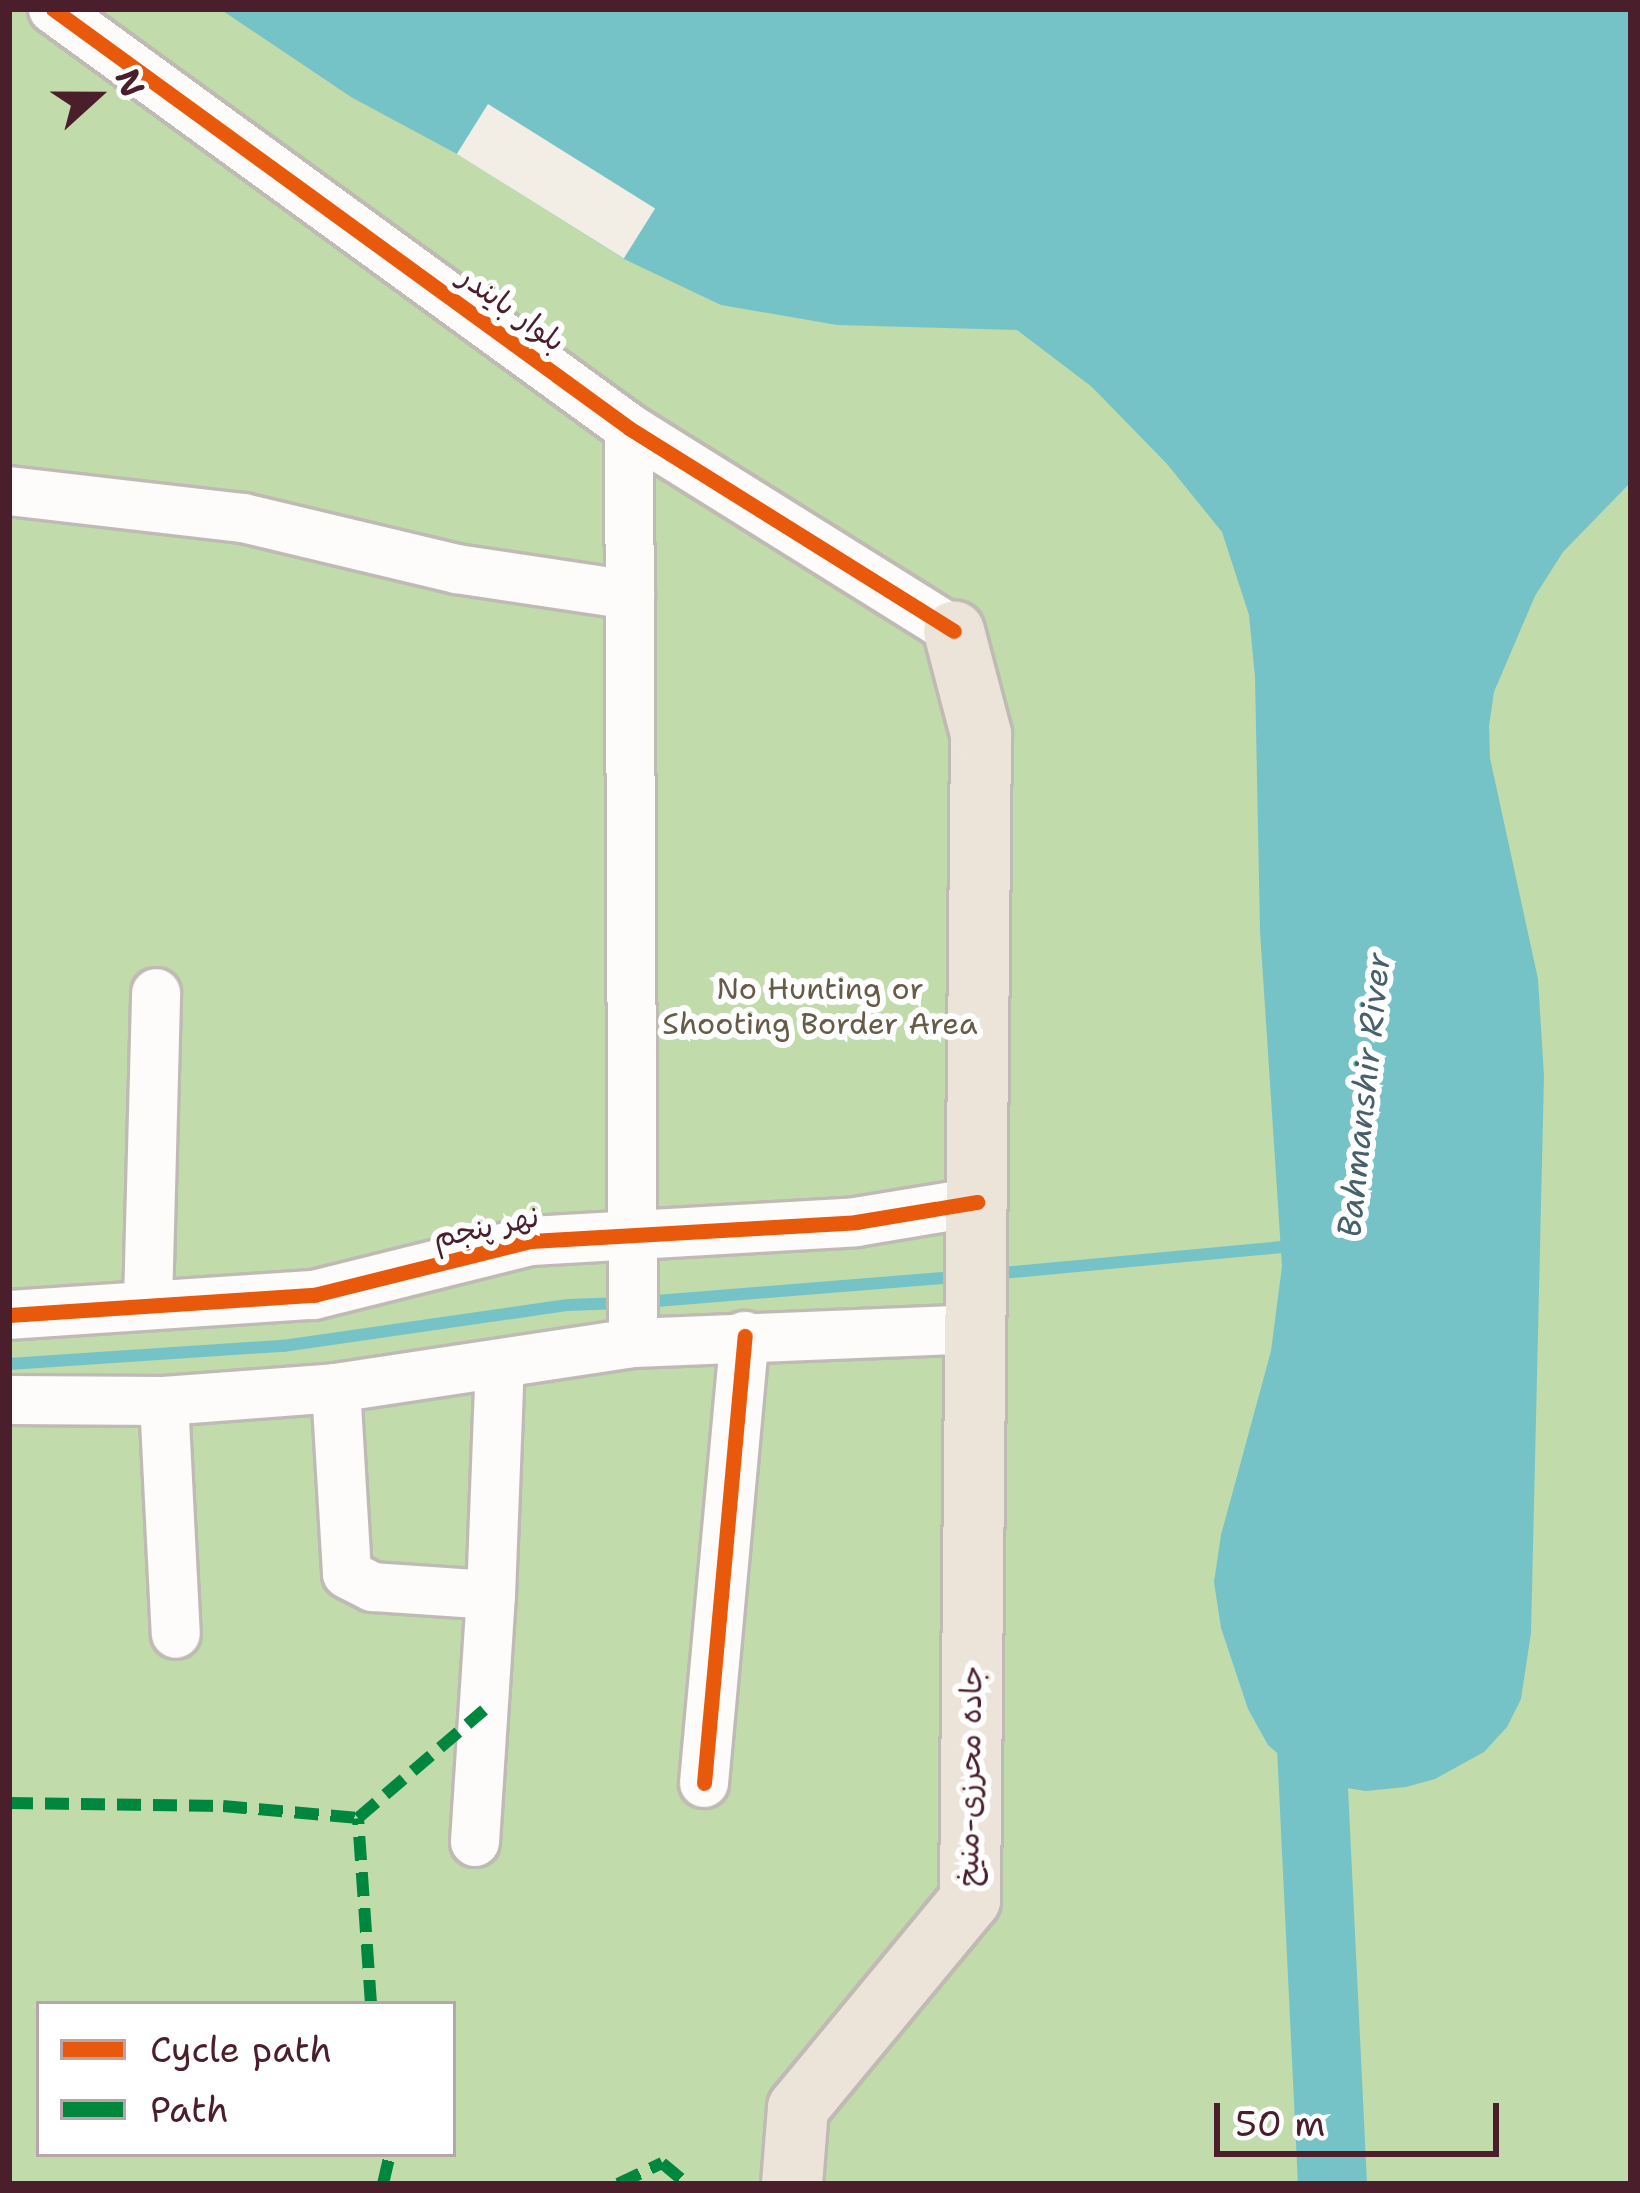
<!DOCTYPE html>
<html>
<head>
<meta charset="utf-8">
<style>
	body { margin:0 }
	#map { position:relative; width:1640px; height:2193px; overflow:hidden; background:#f2eee5; font-family:"Shantell Sans","Playpen Sans Arabic",sans-serif }
	div>[style] { position:absolute }
	[style*='--x'] { left:calc(var(--x)*1px); top:calc(var(--y)*1px); width:calc(var(--w)*1px); rotate:calc(var(--a)*1deg) }
	.green>* { inset:0; background:#c1dbab }
	.water>* { inset:0; background:#76c3c7 }
	.pier>* { inset:0; background:#f2eee5; transform-origin:0 0 }
	.stream>* { height:12px; margin:-6px; padding:0 6px; transform-origin:6px; border-radius:6px; background:#76c3c7 }
	.river>* { height:69px; margin:-34.5px; padding:0 34.5px; transform-origin:34.5px; border-radius:34.5px; background:#76c3c7 }
	.roads { filter:drop-shadow(3px 0 #c0bab5) drop-shadow(-3px 0 #c0bab5) drop-shadow(0 3px #c0bab5) drop-shadow(0 -3px #c0bab5) }
	.minor>* { height:48px; margin:-24px; padding:0 24px; transform-origin:24px; border-radius:24px; background:#fdfcfb }
	.major>* { height:60px; margin:-30px; padding:0 30px; transform-origin:30px; border-radius:30px; background:#ece4d9 }
	.quiet>* { height:12px; margin-top:-6px; transform-origin:0; background:repeating-linear-gradient(90deg,#00873e 0 24px,transparent 0 36px) }
	.cycleway>* { height:15px; margin:-7.5px; padding:0 7.5px; transform-origin:7.5px; border-radius:7.5px; background:#e8590c }
	span { translate:-50% -50%; white-space:nowrap; text-align:center; line-height:1.15; -webkit-text-stroke:12px #fff; paint-order:stroke }
	.street-label { font-size:30px; color:#4a1f2b }
	.park-label { font-size:30px; color:#665b47 }
	.water-label { font-size:33px; color:#46616b; font-style:italic }
	.frame { position:absolute; inset:0; border:12px solid #4a1f2b; pointer-events:none }
	.legend { position:absolute; left:36px; top:2001px; width:420px; height:156px; box-sizing:border-box; background:#fff; border:3px solid #b7a5aa; margin:0; padding:15px 21px; list-style:none; font-size:36px; color:#4a1f2b }
	.legend li { display:flex; align-items:center; gap:24px; height:60px }
	.legend b { width:60px; border:3px solid #b7a5aa }
	.north { position:absolute; left:36px; top:36px; width:120px; height:120px; -webkit-text-stroke:9px #fff; paint-order:stroke; rotate:69deg; font-size:33px; font-weight:700; line-height:48px; text-align:center; color:#4a1f2b }
	.north::after { content:''; display:block; margin:auto; width:42px; height:54px; background:#4a1f2b; clip-path:polygon(50% 0,100% 100%,50% 72%,0 100%) }
	.scale { position:absolute; left:1214px; top:2103px; width:285px; height:54px; box-sizing:border-box; border:6px solid #4a1f2b; border-top:0; padding-left:15px; font-size:36px; line-height:42px; white-space:nowrap; color:#4a1f2b; -webkit-text-stroke:9px #fff; paint-order:stroke }
</style>
</head>
<body>
<div id="map">
	<div class="green">
		<div style="clip-path:polygon(evenodd,9px 9px,1631px 9px,1631px 2184px,9px 2184px,9px 9px,39px 2004px,453px 2004px,453px 2154px,39px 2154px,39px 2004px)"></div>
	</div>
	<div class="water">
		<div style="clip-path:polygon(220px 9px,1631px 9px,1631px 482px,1563px 552px,1535px 596px,1494px 692px,1489px 726px,1490px 758px,1538px 979px,1544px 1076px,1531px 1633px,1521px 1699px,1507px 1727px,1484px 1752px,1435px 1779px,1406px 1787px,1366px 1791px,1328px 1785px,1295px 1769px,1268px 1745px,1248px 1709px,1221px 1628px,1214px 1582px,1221px 1535px,1271px 1351px,1282px 1266px,1260px 931px,1255px 677px,1249px 615px,1222px 532px,1167px 464px,1092px 387px,1017px 330px,837px 325px,721px 305px,624px 259px,457px 154px,351px 97px)"></div>
	</div>
	<div class="pier">
		<div style="left:488px;top:104px;width:197px;height:59px;rotate:32deg"></div>
	</div>
	<div class="stream">
		<div style="--x:991;--y:1274;--w:303;--a:-5.3"></div>
		<div style="--x:644;--y:1302;--w:315;--a:-4.6"></div>
		<div style="--x:9;--y:1364;--w:275;--a:-3.8"></div>
		<div style="--x:283;--y:1346;--w:288;--a:-8.2"></div>
		<div style="--x:568;--y:1305;--w:56;--a:-2"></div>
	</div>
	<div class="river">
		<div style="--x:1308;--y:1684;--w:501;--a:87.25"></div>
	</div>
	<div class="roads">
		<div class="minor">
			<div style="--x:53;--y:9;--w:712;--a:36.03"></div>
			<div style="--x:629;--y:428;--w:383;--a:32"></div>
			<div style="--x:629;--y:428;--w:915;--a:89.75"></div>
			<div style="--x:9;--y:491;--w:236;--a:6.6"></div>
			<div style="--x:243;--y:518;--w:220;--a:13.4"></div>
			<div style="--x:457;--y:569;--w:175;--a:8.5"></div>
			<div style="--x:148;--y:1304;--w:311;--a:-88.5"></div>
			<div style="--x:9;--y:1315;--w:306;--a:-3.8"></div>
			<div style="--x:314;--y:1295;--w:224;--a:-14"></div>
			<div style="--x:531;--y:1241;--w:326;--a:-3.3"></div>
			<div style="--x:856;--y:1222;--w:123;--a:-9.4"></div>
			<div style="--x:336;--y:1388;--w:186;--a:86.6"></div>
			<div style="--x:347;--y:1574;--w:29;--a:27"></div>
			<div style="--x:373;--y:1587;--w:118;--a:3.9"></div>
			<div style="--x:491;--y:1595;--w:231;--a:-87.8"></div>
			<div style="--x:9;--y:1400;--w:155;--a:0.4"></div>
			<div style="--x:164;--y:1401;--w:172;--a:-4.3"></div>
			<div style="--x:336;--y:1388;--w:300;--a:-8.6"></div>
			<div style="--x:633;--y:1343;--w:342;--a:-2.3"></div>
			<div style="--x:164;--y:1401;--w:233;--a:87.1"></div>
			<div style="--x:704;--y:1783;--w:449;--a:-84.8"></div>
			<div style="--x:475;--y:1842;--w:248;--a:-86.3"></div>
		</div>
		<div class="major">
			<div style="--x:792;--y:2184;--w:76;--a:-85.5"></div>
			<div style="--x:798;--y:2108;--w:270;--a:-50.4"></div>
			<div style="--x:970;--y:1900;--w:1166;--a:-89.46"></div>
			<div style="--x:981;--y:734;--w:106;--a:-104.7"></div>
		</div>
	</div>
	<div class="quiet">
		<div style="--x:9;--y:1803;--w:214;--a:0.8"></div>
		<div style="--x:223;--y:1806;--w:136;--a:5.1"></div>
		<div style="--x:371;--y:2004;--w:186;--a:-94"></div>
		<div style="--x:358;--y:1818;--w:166;--a:-40.6"></div>
		<div style="--x:383;--y:2184;--w:31;--a:-77"></div>
		<div style="--x:618;--y:2184;--w:49;--a:-25.5"></div>
		<div style="--x:662;--y:2163;--w:33;--a:40"></div>
	</div>
	<div class="cycleway">
		<div style="--x:53;--y:9;--w:712;--a:36.03"></div>
		<div style="--x:629;--y:428;--w:383;--a:32"></div>
		<div style="--x:9;--y:1315;--w:306;--a:-3.8"></div>
		<div style="--x:314;--y:1295;--w:224;--a:-14"></div>
		<div style="--x:531;--y:1241;--w:326;--a:-3.3"></div>
		<div style="--x:856;--y:1222;--w:123;--a:-9.4"></div>
		<div style="--x:704;--y:1783;--w:449;--a:-84.8"></div>
	</div>
	<div class="street-label">
		<span style="left:512px;top:309px;rotate:36deg">بلوار بایندر</span>
		<span style="left:486px;top:1227px;rotate:-12deg">نهر پنجم</span>
		<span style="left:970px;top:1776px;rotate:-89deg">جاده محرزی-منیخ</span>
	</div>
	<div class="park-label">
		<span style="left:820px;top:1006px">No Hunting or<br>Shooting Border Area</span>
	</div>
	<div class="water-label">
		<span style="left:1364px;top:1095px;rotate:-84deg">Bahmanshir River</span>
	</div>
	<div class="frame"></div>
	<ul class="legend">
	<li><b style="height:15px;background:#e8590c"></b>Cycle path</li>
	<li><b style="height:15px;background:#00873e"></b>Path</li>
	</ul>
	<div class="north">N</div>
	<div class="scale">50 m</div>
</div>
</body>
</html>
